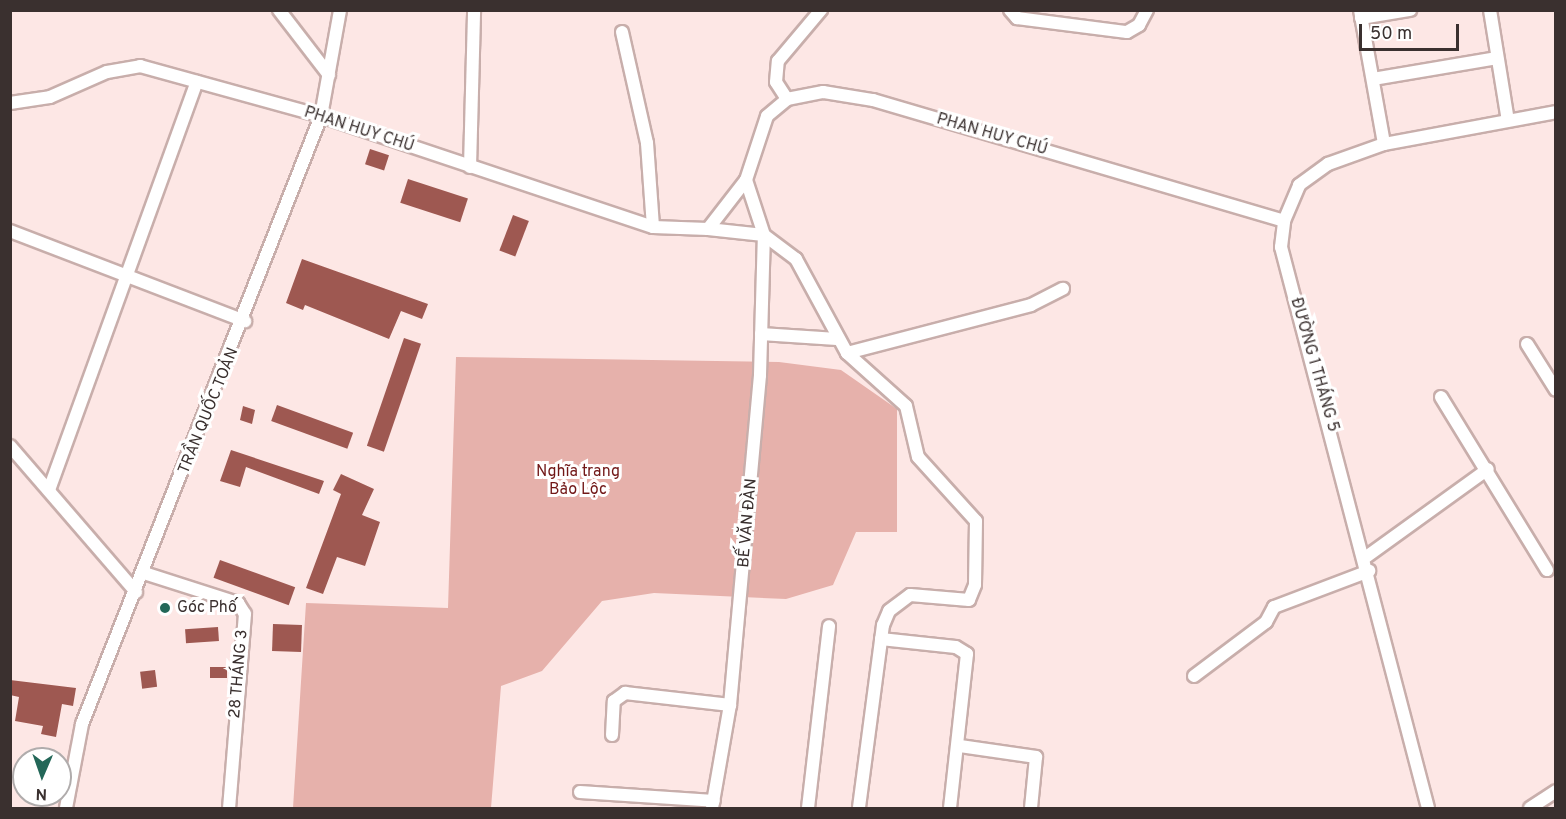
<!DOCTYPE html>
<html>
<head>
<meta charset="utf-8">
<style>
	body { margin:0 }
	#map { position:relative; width:1566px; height:819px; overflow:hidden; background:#fde7e5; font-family:Overpass,sans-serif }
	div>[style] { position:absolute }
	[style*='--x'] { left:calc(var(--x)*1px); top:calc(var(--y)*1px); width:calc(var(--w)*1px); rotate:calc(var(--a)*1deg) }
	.green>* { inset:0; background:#e6b1ab }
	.building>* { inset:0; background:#9e5851; transform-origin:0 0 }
	.roads { filter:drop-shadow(2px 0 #c8aeab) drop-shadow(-2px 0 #c8aeab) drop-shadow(0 2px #c8aeab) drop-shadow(0 -2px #c8aeab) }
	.street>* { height:12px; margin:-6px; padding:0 6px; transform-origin:6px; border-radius:6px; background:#fff }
	.dots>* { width:16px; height:16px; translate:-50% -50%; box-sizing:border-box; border:3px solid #fff; border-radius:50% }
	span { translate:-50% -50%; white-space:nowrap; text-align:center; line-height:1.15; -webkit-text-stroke:6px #fff; paint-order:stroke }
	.street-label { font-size:16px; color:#3a302f }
	.park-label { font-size:16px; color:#711717 }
	.poi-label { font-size:16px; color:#3a302f }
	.left { translate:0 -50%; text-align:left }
	.frame { position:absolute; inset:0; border:12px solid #3a302f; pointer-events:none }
	.north { position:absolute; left:12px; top:747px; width:60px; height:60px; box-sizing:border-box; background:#fff; border:2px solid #b0acac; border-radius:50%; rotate:182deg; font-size:16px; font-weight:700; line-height:24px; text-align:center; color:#3a302f }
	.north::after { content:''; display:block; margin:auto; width:21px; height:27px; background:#236758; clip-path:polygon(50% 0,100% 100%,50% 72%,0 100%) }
	.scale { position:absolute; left:1359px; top:24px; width:100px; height:27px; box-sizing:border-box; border:3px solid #3a302f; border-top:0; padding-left:8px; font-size:18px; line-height:21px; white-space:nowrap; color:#3a302f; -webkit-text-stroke:4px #fff; paint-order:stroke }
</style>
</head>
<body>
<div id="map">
	<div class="green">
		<div style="clip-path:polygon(456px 357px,779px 362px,841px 370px,897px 409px,897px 532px,856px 532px,833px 585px,786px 599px,654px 593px,602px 601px,542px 671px,501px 686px,491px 808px,293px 808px,306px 603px,448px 608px)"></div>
	</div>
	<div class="building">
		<div style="left:370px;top:149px;width:20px;height:16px;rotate:18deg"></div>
		<div style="left:408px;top:179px;width:63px;height:25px;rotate:18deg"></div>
		<div style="left:513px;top:215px;width:17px;height:38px;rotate:21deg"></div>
		<div style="clip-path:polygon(302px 259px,428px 304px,422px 319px,401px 311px,389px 339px,305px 305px,303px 310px,286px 303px)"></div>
		<div style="left:404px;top:338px;width:18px;height:114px;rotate:19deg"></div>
		<div style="left:277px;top:405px;width:81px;height:17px;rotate:20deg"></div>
		<div style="clip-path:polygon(243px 406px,255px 410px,252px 424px,240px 420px)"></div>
		<div style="clip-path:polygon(231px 450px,324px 481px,319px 494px,246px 467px,240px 487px,220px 481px)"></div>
		<div style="clip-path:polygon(341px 474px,374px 489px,362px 515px,380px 522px,365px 566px,337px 557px,323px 594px,306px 588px,341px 494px,333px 490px)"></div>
		<div style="left:220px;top:560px;width:80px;height:19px;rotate:20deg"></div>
		<div style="left:273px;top:624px;width:29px;height:27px;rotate:2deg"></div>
		<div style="left:218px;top:627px;width:14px;height:33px;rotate:86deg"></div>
		<div style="left:210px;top:667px;width:17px;height:11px"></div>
		<div style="left:155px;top:670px;width:17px;height:15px;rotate:83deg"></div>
		<div style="clip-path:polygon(10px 680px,76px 688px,73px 706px,62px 704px,56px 737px,41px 734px,43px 726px,15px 721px,19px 697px,10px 695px)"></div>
	</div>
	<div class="roads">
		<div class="street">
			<div style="--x:279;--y:10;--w:82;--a:52.4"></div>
			<div style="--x:1010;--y:10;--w:11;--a:49"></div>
			<div style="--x:1017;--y:18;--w:111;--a:7.3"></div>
			<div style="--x:1127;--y:32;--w:14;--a:-30"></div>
			<div style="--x:1139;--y:25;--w:17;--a:-62"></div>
			<div style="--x:1360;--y:10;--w:136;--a:79.8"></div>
			<div style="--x:1490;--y:10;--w:112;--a:80.8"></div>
			<div style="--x:1361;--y:18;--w:50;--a:-9.3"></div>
			<div style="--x:622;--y:32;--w:114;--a:77.3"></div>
			<div style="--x:647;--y:143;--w:84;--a:85.9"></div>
			<div style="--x:1373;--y:79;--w:126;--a:-9.6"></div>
			<div style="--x:787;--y:99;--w:20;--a:-123"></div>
			<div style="--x:776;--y:82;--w:21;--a:-85"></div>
			<div style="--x:778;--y:61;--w:67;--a:-49.9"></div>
			<div style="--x:10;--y:103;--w:40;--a:-8.5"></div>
			<div style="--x:50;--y:97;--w:62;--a:-23.7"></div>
			<div style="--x:107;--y:72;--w:34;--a:-10"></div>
			<div style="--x:140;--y:66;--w:188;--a:15.4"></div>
			<div style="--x:321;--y:116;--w:350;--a:18.5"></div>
			<div style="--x:653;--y:227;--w:55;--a:2.1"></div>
			<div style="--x:470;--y:167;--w:157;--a:-88.5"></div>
			<div style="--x:746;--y:180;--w:67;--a:-71.8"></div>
			<div style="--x:767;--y:116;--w:26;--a:-40"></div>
			<div style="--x:787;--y:99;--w:37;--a:-11"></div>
			<div style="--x:823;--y:92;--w:51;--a:9.1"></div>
			<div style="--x:873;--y:100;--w:428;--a:16.4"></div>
			<div style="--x:10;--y:231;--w:252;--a:21"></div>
			<div style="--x:761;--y:334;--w:76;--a:3.8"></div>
			<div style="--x:1527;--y:344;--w:54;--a:57.8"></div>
			<div style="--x:847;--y:353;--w:190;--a:-14.6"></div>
			<div style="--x:1031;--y:305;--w:36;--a:-27"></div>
			<div style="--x:1441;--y:397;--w:203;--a:58.5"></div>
			<div style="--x:10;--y:446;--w:193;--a:49.2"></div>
			<div style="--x:49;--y:490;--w:434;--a:-70.1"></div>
			<div style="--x:1366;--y:557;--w:150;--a:-35.8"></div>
			<div style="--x:144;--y:573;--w:99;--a:17.7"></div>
			<div style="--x:238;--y:603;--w:13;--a:58"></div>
			<div style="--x:245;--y:614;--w:195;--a:94.7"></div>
			<div style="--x:881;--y:639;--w:75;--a:6.1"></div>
			<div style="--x:956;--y:647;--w:13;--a:32"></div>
			<div style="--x:967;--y:654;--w:155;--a:96.3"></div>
			<div style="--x:1194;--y:676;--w:90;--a:-36.9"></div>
			<div style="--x:1266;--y:622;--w:17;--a:-62"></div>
			<div style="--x:1274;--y:607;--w:102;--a:-20.8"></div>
			<div style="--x:612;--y:735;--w:34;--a:-87"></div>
			<div style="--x:614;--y:701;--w:14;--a:-36"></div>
			<div style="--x:625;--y:693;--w:106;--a:6.5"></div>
			<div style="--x:960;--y:746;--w:77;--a:8.2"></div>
			<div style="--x:1036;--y:757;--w:51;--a:95.6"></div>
			<div style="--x:580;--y:792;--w:134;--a:3.8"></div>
			<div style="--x:66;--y:808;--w:86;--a:-79.2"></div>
			<div style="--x:82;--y:724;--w:653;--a:-68.54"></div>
			<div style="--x:321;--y:116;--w:108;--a:-79.8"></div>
			<div style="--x:712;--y:808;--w:105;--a:-80.1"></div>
			<div style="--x:730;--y:705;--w:331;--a:-84.8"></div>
			<div style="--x:760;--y:375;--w:140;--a:-88.4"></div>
			<div style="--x:764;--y:235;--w:58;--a:-108.1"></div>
			<div style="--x:746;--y:180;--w:62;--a:127.8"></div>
			<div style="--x:708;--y:229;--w:56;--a:6.1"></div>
			<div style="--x:764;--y:235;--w:40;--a:37"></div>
			<div style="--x:796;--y:259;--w:107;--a:61.5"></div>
			<div style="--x:847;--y:353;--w:79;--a:41.9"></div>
			<div style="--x:906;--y:406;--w:52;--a:76.8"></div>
			<div style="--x:918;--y:457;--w:86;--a:47.8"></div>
			<div style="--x:976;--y:521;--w:64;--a:90.9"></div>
			<div style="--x:975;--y:585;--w:16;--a:112"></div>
			<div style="--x:969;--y:600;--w:59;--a:-175.2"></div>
			<div style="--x:910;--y:595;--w:26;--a:143"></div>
			<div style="--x:889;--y:611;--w:15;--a:113"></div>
			<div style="--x:883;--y:625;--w:185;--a:97.5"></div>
			<div style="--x:808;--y:808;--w:183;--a:-83.4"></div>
			<div style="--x:1428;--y:808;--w:580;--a:-104.68"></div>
			<div style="--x:1281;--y:247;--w:26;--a:-83"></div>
			<div style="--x:1284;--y:221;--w:39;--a:-67"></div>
			<div style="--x:1299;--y:185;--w:36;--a:-36"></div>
			<div style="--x:1328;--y:164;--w:59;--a:-19.7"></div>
			<div style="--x:1384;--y:144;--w:175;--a:-10.5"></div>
			<div style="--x:1530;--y:808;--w:31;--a:-33"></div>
		</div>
	</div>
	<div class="dots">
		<div style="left:165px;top:608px;background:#236758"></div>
	</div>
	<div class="street-label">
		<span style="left:359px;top:130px;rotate:18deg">PHAN HUY CHÚ</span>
		<span style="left:992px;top:135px;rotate:16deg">PHAN HUY CHÚ</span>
		<span style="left:1314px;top:365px;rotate:74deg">ĐƯỜNG 1 THÁNG 5</span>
		<span style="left:209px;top:411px;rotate:-68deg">TRẦN QUỐC TOẢN</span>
		<span style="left:748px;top:523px;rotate:-85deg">BẾ VĂN ĐÀN</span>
		<span style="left:239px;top:674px;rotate:-85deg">28 THÁNG 3</span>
	</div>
	<div class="park-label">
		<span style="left:578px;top:481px">Nghĩa trang<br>Bảo Lộc</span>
	</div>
	<div class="poi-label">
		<span class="left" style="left:177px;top:608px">Góc Phố</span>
	</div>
	<div class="frame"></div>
	<div class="north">N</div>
	<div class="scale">50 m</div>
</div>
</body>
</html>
